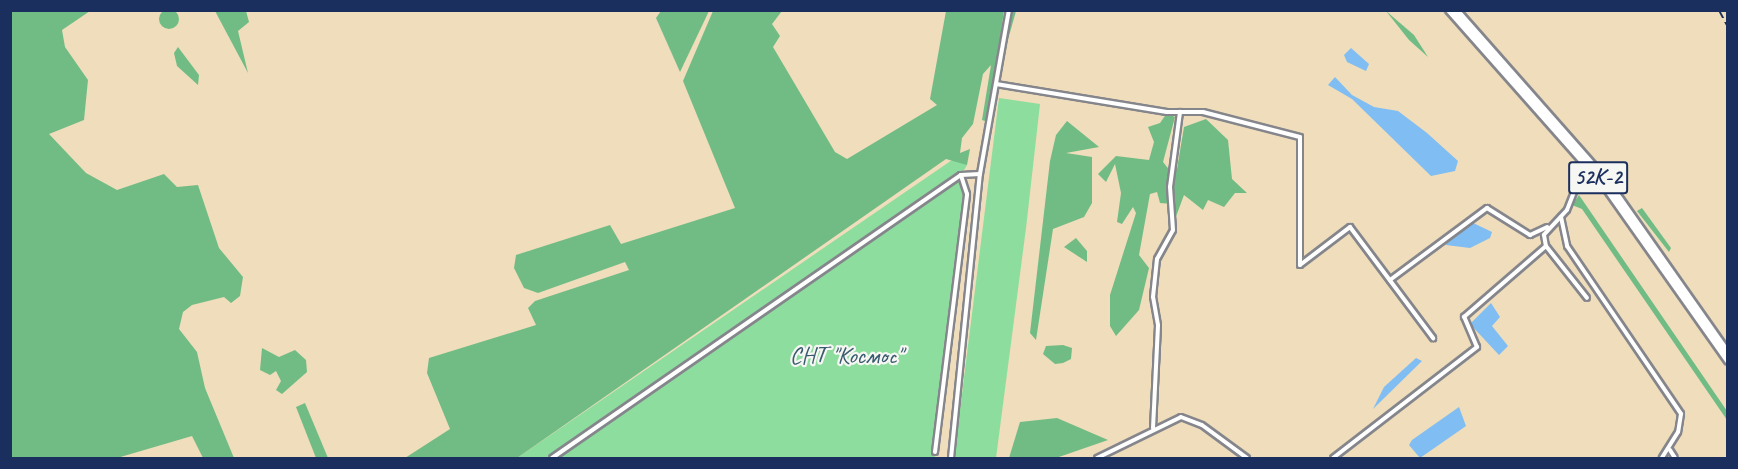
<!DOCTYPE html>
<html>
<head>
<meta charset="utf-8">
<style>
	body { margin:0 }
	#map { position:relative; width:1738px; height:469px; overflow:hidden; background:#efddbb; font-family:Caveat,sans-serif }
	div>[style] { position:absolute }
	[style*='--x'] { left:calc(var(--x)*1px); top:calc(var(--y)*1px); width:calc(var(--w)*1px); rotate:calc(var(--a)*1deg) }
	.green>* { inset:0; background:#8cdd9e }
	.forest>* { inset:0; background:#71bc85 }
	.round { border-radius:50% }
	.water>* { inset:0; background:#7fbdf2 }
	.roads { filter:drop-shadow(2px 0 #85868c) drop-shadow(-2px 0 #85868c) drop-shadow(0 2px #85868c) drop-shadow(0 -2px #85868c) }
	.street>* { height:4px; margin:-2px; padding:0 2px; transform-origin:2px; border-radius:2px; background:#fff }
	.primary>* { height:6px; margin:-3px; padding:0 3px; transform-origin:3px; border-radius:3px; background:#fff }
	.rail>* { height:1.5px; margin-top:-0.75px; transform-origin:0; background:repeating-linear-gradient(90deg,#1b2f5e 0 9px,transparent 0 13.5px) }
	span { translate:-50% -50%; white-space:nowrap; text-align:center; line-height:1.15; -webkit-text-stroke:4.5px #f6f6f2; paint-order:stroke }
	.shield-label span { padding:2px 4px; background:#f6f6f2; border:2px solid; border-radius:4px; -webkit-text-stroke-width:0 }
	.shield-label { font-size:22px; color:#1b2f5e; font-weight:700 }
	.park-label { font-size:24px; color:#375a6e }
	.frame { position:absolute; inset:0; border:12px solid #1b2f5e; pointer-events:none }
</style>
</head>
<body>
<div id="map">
	<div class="green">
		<div style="clip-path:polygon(999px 98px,1040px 104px,1026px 228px,996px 458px,954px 458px)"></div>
		<div style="clip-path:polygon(955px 158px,967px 165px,961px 175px,966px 187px,935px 458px,517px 458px)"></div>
	</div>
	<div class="forest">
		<div class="round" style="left:159px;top:9px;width:20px;height:20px"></div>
		<div style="clip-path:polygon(10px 11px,90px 11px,62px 30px,65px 47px,88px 80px,84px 120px,49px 134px,86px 173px,117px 190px,164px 174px,177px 187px,198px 185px,219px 248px,243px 277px,240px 296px,231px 303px,224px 297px,192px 305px,183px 312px,179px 329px,197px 352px,205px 388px,234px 458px,203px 458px,192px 436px,117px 458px,11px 458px)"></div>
		<div style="clip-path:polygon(215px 11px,246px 11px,249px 22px,238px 31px,248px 73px)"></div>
		<div style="clip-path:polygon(661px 11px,709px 11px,680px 72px,656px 18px)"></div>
		<div style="clip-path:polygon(713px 11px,782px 11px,772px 24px,780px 36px,773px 47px,835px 152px,847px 159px,937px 105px,930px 99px,946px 11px,1004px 11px,988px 122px,982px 120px,991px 65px,983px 74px,973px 124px,962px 138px,960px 153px,970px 149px,967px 165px,946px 159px,517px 458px,405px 458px,450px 429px,427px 373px,429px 358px,536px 325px,528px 308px,535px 301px,629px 270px,625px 262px,538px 293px,524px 288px,514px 268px,516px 255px,610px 225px,621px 244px,735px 208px,683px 81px)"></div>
		<div style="clip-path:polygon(1009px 11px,1016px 11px,1000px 68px)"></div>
		<div style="clip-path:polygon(1386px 11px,1414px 35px,1428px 57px,1409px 40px)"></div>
		<div style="clip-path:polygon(178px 47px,199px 75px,198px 85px,177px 66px,174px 53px)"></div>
		<div style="clip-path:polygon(1167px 113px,1175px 117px,1163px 162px,1171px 172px,1177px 169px,1184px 127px,1206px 119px,1228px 140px,1232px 179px,1247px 193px,1235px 193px,1224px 207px,1208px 200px,1203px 210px,1184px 195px,1174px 222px,1172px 204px,1160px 203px,1157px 192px,1150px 194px,1139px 255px,1149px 268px,1139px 310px,1116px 336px,1110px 326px,1110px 295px,1136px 213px,1133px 207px,1122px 224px,1117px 222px,1121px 193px,1115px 164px,1106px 182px,1098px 174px,1116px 156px,1149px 160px,1154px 142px,1148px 127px,1160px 123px)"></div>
		<div style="clip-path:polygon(1067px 121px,1099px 147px,1066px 153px,1092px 157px,1092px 203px,1084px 217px,1053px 229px,1036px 340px,1030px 333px,1050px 161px,1056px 135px)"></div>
		<div style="clip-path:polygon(1579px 195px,1727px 411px,1727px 420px,1582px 209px,1572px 205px)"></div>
		<div style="clip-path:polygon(1642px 208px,1671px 248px,1669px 252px,1637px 211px)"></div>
		<div style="clip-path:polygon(1076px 238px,1087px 251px,1087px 262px,1064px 247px)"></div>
		<div style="clip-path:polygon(1063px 345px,1072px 348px,1071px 359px,1063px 363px,1055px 364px,1043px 354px,1046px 346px)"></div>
		<div style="clip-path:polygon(262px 348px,279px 357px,295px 350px,306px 360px,307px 372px,282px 394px,276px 390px,281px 381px,276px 371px,270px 375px,260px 370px)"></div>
		<div style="clip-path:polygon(305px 403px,328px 458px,316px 458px,296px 407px)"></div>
		<div style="clip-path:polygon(1057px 418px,1108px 440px,1056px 458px,1009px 458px,1020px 422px)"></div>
	</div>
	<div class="water">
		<div style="clip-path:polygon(1351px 48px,1369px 64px,1366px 71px,1347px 62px,1344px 55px)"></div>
		<div style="clip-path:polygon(1335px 77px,1352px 95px,1374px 107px,1398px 111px,1427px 133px,1458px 161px,1455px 171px,1431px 176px,1352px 99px,1328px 85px)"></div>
		<div style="clip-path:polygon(1469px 221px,1492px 232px,1490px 238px,1470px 248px,1446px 245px,1449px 236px)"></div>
		<div style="clip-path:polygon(1491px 303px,1500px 317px,1492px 326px,1508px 346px,1499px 355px,1470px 324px)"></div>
		<div style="clip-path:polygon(1416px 358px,1422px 361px,1373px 409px,1384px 387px)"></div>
		<div style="clip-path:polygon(1459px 407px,1466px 426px,1420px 458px,1409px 445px,1412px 440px)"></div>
	</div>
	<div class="roads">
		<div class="street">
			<div style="--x:996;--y:84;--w:173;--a:9.3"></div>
			<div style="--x:1167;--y:112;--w:36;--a:0"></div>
			<div style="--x:1203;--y:112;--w:100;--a:14.5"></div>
			<div style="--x:1300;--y:137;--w:128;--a:90"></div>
			<div style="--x:1300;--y:265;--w:63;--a:-37.2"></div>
			<div style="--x:1350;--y:227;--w:139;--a:53.2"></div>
			<div style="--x:1585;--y:164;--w:49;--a:111.4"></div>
			<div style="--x:1567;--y:210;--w:34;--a:133"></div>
			<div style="--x:1544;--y:235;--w:11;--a:80"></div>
			<div style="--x:1546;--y:246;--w:66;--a:51.7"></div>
			<div style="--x:1561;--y:217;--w:30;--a:78"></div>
			<div style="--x:1567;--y:246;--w:203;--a:55.8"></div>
			<div style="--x:1681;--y:414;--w:18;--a:99"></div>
			<div style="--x:1678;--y:432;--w:31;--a:122"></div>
			<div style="--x:1390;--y:280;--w:121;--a:-36.6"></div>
			<div style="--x:1487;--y:208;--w:51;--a:32.1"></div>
			<div style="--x:1530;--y:235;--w:19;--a:-25"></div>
			<div style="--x:1153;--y:428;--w:103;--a:-87.2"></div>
			<div style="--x:1158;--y:325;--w:28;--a:-100"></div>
			<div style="--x:1153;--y:297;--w:38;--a:-84"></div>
			<div style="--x:1157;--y:259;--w:33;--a:-61"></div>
			<div style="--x:1173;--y:230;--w:43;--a:-94"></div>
			<div style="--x:1170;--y:187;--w:76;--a:-82.4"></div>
			<div style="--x:1670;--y:450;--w:9;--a:58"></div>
			<div style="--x:935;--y:452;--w:260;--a:-82.9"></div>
			<div style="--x:967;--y:194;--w:20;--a:-108"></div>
			<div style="--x:552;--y:458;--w:497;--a:-34.7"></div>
			<div style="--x:961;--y:175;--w:19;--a:-3"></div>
			<div style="--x:951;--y:458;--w:285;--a:-84.2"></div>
			<div style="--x:980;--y:174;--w:167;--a:-80"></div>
			<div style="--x:1097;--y:458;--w:93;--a:-26"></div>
			<div style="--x:1181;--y:417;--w:22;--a:21"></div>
			<div style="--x:1202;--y:425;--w:56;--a:36.3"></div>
			<div style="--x:1333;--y:458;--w:182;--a:-37.6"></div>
			<div style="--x:1477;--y:347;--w:33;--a:-113"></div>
			<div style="--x:1464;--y:317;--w:108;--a:-40.9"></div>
		</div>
		<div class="primary">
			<div style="--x:1449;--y:10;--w:234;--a:48.5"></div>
			<div style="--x:1604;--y:185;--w:215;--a:54.8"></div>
			<div style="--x:1456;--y:10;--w:228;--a:48.6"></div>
			<div style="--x:1607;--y:181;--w:210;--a:54.9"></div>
		</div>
	</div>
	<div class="rail">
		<div style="--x:1719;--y:10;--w:19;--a:62"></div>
	</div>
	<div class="shield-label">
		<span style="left:1598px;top:178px">52К-2</span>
	</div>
	<div class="park-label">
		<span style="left:846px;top:356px">СНТ "Космос"</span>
	</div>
	<div class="frame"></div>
</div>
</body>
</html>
